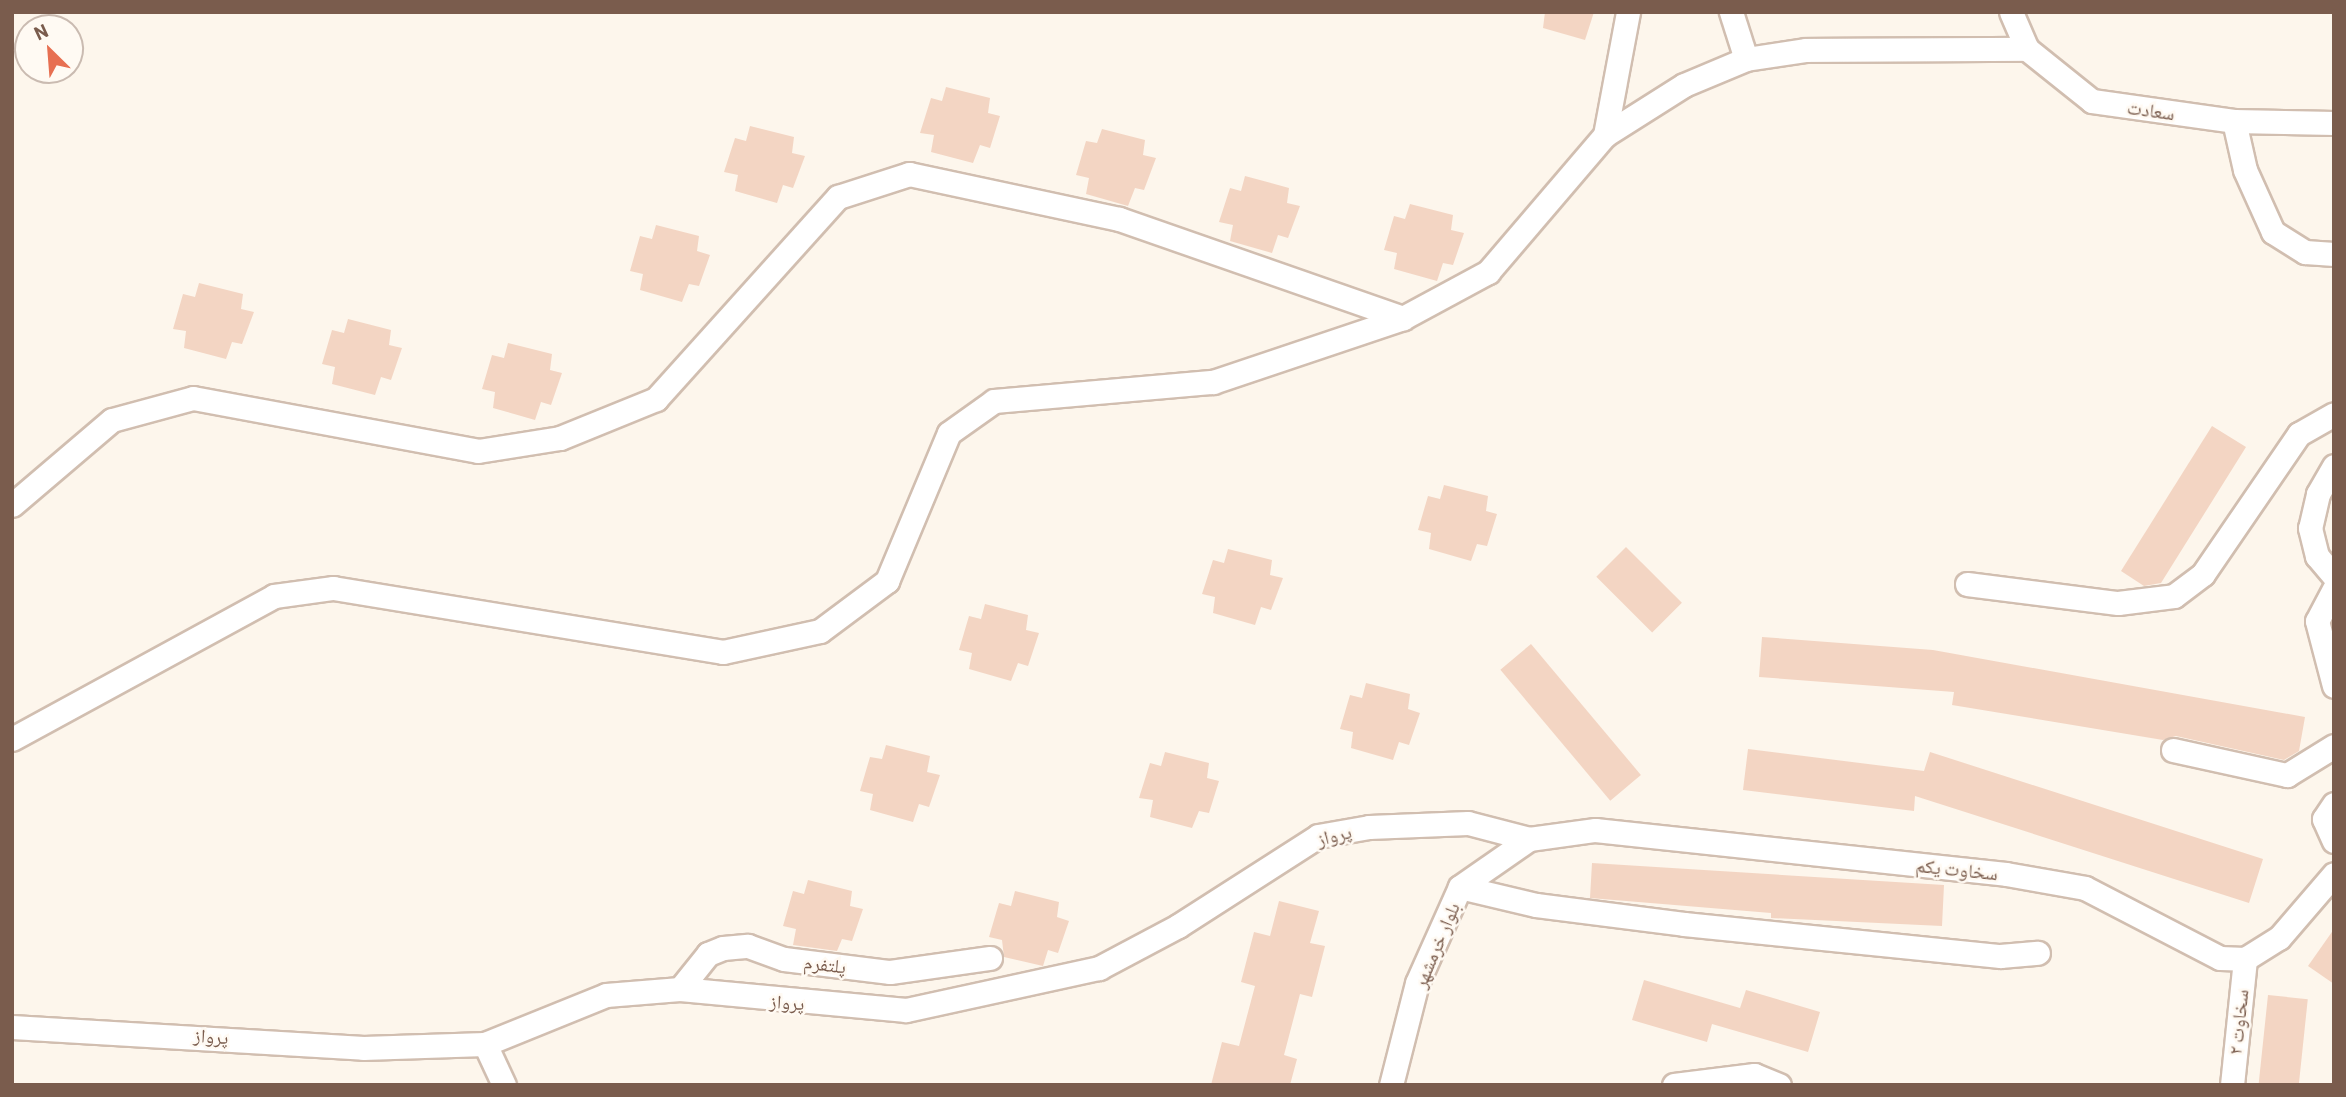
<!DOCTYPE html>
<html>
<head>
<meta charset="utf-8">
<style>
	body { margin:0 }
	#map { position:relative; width:2346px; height:1097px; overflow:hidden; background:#fdf6ec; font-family:Barlow,"Noto Naskh Arabic",sans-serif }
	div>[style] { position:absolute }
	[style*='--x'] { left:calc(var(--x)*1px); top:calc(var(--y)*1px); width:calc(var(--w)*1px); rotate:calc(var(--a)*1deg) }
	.building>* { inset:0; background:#f3d5c3; transform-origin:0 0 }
	.roads { filter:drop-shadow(2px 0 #d1beb0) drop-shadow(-2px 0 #d1beb0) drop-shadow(0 2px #d1beb0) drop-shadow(0 -2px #d1beb0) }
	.minor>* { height:23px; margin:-11.5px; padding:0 11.5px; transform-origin:11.5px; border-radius:11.5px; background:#fff }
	span { translate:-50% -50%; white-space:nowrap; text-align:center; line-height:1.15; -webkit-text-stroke:5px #fffaf3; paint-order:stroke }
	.street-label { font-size:19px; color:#7a5c4d }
	.frame { position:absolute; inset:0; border:14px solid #7a5c4d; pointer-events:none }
	.north { position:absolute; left:14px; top:14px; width:70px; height:70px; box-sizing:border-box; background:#fffaf3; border:2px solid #cabbb1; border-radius:50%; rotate:335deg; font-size:19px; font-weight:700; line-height:28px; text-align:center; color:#7a5c4d }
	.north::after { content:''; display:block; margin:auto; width:24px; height:32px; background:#e76f51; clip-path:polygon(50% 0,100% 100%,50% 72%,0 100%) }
</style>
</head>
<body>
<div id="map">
	<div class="building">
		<div style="clip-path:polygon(1545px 12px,1594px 12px,1585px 40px,1543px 28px)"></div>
		<div style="clip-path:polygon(946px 87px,990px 98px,988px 113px,1000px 116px,990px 148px,980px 145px,973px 163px,931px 152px,934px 135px,920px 133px,931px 98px,942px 101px)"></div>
		<div style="clip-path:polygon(750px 126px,794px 137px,792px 153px,805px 156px,793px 188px,783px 185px,777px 203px,735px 191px,738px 175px,724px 172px,735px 138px,746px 141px)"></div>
		<div style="clip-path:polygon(1102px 129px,1145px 140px,1143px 155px,1156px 158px,1144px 190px,1135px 188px,1128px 206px,1086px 194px,1089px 178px,1076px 175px,1086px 141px,1097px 143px)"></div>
		<div style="clip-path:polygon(1245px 176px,1289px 188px,1287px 203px,1300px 206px,1288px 238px,1278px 235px,1272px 253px,1230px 241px,1233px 225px,1219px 222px,1230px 188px,1241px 191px)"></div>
		<div style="clip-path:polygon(1410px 204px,1453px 215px,1451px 230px,1464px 233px,1453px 265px,1443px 263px,1437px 281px,1394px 269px,1397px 253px,1384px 250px,1394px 216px,1405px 219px)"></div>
		<div style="clip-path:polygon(656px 225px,699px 236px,697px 251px,710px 255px,699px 286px,689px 284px,682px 302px,640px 290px,643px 274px,630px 271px,640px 236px,652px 239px)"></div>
		<div style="clip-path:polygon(199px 283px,243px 294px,241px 309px,254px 312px,242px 344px,232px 342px,226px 359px,184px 348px,186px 331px,173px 329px,183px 294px,195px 297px)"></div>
		<div style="clip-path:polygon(348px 319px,391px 330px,389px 345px,402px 348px,391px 380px,381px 377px,375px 395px,332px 384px,335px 367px,322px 364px,332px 330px,344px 333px)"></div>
		<div style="clip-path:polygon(508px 343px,552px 354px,550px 370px,562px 373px,551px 405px,541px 402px,535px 420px,493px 408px,495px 392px,482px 389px,492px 355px,504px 358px)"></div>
		<div style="clip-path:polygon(2212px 426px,2246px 447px,2161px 583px,2144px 586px,2121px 571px)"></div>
		<div style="clip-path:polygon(1444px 485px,1488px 496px,1486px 511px,1497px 514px,1487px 546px,1477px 544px,1471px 561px,1429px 549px,1431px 533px,1418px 530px,1428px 496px,1440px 499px)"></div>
		<div style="left:1626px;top:547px;width:79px;height:42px;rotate:45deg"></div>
		<div style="clip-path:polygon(1228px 549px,1272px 560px,1270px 575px,1283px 578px,1271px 610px,1261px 607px,1255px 625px,1213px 613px,1215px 597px,1202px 594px,1213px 560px,1224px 563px)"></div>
		<div style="clip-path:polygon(985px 604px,1028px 615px,1026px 630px,1039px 633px,1028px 666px,1018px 663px,1011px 681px,969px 669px,972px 653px,959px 650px,969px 616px,981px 619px)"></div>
		<div style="clip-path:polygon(1762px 637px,1933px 650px,2305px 717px,2299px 751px,2284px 760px,2176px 736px,2163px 740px,1952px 705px,1954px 692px,1759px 677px)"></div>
		<div style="left:1531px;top:644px;width:171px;height:40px;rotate:50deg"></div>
		<div style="clip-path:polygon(1366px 683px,1410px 694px,1408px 709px,1420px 713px,1409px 745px,1399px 742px,1393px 760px,1351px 748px,1353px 732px,1340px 729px,1350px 695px,1362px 698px)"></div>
		<div style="clip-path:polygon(886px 745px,930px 756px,927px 772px,940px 775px,929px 807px,919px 804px,913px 822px,870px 810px,873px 794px,860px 791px,870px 757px,882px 759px)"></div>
		<div style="clip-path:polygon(1748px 749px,1924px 771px,1930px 752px,2263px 859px,2249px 903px,1915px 796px,1914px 811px,1743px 790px)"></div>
		<div style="clip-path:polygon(1165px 752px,1209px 763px,1207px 778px,1219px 781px,1209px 813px,1199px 811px,1192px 828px,1150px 817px,1153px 800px,1139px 798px,1150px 763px,1161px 766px)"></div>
		<div style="clip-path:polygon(1592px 863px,1944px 885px,1942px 926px,1771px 918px,1771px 913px,1590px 898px)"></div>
		<div style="clip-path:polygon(808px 880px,852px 891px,850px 906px,863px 909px,852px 941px,842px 939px,837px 951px,793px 945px,796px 929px,783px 926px,793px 891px,804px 894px)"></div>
		<div style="clip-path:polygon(1015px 891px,1059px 902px,1057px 917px,1069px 921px,1058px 953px,1048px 950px,1043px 966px,1004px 957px,1002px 940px,989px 937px,999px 903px,1011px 906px)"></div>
		<div style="clip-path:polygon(1279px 901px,1319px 911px,1310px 943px,1325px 946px,1312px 997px,1300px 994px,1284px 1055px,1297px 1059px,1290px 1085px,1211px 1085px,1222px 1042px,1239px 1046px,1255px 986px,1241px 982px,1254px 932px,1270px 936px)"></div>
		<div style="clip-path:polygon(2334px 929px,2334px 984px,2308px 966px)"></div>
		<div style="clip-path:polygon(1644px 980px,1740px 1008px,1746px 990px,1820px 1012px,1808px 1052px,1712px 1024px,1707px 1042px,1632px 1020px)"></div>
		<div style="left:2268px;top:995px;width:40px;height:90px;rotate:6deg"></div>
	</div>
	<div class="roads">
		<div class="minor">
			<div style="--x:1731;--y:12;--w:49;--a:72.3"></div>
			<div style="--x:2011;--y:12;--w:40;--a:66.6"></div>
			<div style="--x:2027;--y:49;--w:83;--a:38.7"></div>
			<div style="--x:2092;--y:101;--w:143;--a:8"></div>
			<div style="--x:2234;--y:121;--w:100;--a:1.1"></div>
			<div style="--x:2234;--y:121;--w:50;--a:77.3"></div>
			<div style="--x:2245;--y:170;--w:68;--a:65.7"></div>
			<div style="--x:2273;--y:232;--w:38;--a:32"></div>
			<div style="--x:2305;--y:252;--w:29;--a:4"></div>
			<div style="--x:1605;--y:135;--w:125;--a:-79.4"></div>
			<div style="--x:2334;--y:466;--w:32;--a:120"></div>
			<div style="--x:2318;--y:494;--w:35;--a:103"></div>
			<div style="--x:2310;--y:528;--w:29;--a:76"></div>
			<div style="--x:2317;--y:556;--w:26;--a:50"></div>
			<div style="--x:12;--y:505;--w:131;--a:-40.4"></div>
			<div style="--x:112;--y:420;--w:84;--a:-15.2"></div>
			<div style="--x:193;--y:398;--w:290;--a:10.5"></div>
			<div style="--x:478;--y:451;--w:83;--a:-9"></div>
			<div style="--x:560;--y:438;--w:104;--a:-22.1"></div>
			<div style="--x:656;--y:399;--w:272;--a:-48"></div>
			<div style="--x:838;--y:197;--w:75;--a:-17.9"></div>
			<div style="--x:909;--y:174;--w:215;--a:12.1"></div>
			<div style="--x:1119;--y:219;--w:301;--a:19.2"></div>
			<div style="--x:1967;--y:584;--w:152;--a:7.2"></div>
			<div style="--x:2118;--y:603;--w:56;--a:-7.1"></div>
			<div style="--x:2174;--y:596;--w:36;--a:-37"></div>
			<div style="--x:2203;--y:574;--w:170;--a:-55.6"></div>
			<div style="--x:2299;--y:434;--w:40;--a:-29.7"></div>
			<div style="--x:2334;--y:589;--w:36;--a:118"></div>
			<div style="--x:2317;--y:621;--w:67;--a:75.3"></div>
			<div style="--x:12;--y:739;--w:298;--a:-28.6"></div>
			<div style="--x:274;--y:596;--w:60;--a:-7.7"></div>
			<div style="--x:333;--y:588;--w:395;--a:9.3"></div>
			<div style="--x:723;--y:652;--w:99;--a:-12.2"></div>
			<div style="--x:820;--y:631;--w:84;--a:-36.7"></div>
			<div style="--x:887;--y:581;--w:160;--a:-67.3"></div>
			<div style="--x:949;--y:433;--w:55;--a:-35.4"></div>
			<div style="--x:994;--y:401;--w:220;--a:-5"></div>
			<div style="--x:1213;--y:382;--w:200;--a:-18.6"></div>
			<div style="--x:1403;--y:318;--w:97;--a:-28.4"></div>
			<div style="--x:1488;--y:272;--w:180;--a:-49.5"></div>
			<div style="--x:1605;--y:135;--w:93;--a:-32.3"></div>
			<div style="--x:1684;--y:85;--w:67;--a:-22.8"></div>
			<div style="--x:1746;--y:59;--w:61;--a:-8.5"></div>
			<div style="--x:1806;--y:50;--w:221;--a:-0.3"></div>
			<div style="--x:2173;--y:750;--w:117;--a:12.4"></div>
			<div style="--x:2287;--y:775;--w:55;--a:-31.7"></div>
			<div style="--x:2334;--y:804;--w:18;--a:124"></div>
			<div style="--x:2324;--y:819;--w:24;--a:66"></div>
			<div style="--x:1460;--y:887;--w:78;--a:13.3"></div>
			<div style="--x:1536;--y:905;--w:149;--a:7.3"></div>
			<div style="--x:1684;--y:924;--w:318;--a:5.8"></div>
			<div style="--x:2000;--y:956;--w:38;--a:-5"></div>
			<div style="--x:680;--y:989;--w:45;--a:-51.3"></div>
			<div style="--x:708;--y:954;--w:16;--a:-22"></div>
			<div style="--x:723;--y:948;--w:25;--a:-5"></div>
			<div style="--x:748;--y:946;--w:38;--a:20"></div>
			<div style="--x:784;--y:959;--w:107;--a:7"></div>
			<div style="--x:890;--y:972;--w:101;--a:-8"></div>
			<div style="--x:12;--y:1027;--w:352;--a:3.4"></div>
			<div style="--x:363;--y:1048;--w:122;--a:-1.9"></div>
			<div style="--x:485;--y:1044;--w:131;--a:-22"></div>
			<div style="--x:606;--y:995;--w:74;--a:-4.6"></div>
			<div style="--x:680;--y:989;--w:227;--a:5.3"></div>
			<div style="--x:906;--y:1010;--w:198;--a:-12.3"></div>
			<div style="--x:1099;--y:968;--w:89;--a:-28"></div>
			<div style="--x:1178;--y:926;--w:166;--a:-32.7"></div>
			<div style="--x:1318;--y:836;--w:52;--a:-10"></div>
			<div style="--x:1369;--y:827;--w:99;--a:-2.3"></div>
			<div style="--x:1468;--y:823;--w:63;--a:14.7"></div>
			<div style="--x:1529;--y:839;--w:67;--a:-7.8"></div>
			<div style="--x:1595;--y:830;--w:413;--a:6.1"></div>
			<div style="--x:2006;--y:874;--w:80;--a:10"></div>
			<div style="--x:2085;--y:888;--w:152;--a:27.4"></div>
			<div style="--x:2220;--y:958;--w:25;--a:2"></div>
			<div style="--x:2245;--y:959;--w:40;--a:-32"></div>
			<div style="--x:2279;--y:938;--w:84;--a:-49.3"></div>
			<div style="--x:485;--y:1044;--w:45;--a:65.1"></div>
			<div style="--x:1391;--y:1085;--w:105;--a:-75.7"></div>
			<div style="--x:1417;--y:983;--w:105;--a:-65.9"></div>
			<div style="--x:1460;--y:887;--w:84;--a:-34.8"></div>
			<div style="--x:1674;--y:1085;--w:81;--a:-7.1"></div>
			<div style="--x:1754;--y:1075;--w:27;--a:22"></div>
			<div style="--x:2232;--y:1085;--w:127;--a:-84.1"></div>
		</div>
	</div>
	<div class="street-label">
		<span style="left:2151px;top:110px;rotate:8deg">سعادت</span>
		<span style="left:1334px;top:835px;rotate:-14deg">پرواز</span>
		<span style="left:1957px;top:869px;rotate:6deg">سخاوت یکم</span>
		<span style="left:1436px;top:945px;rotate:-67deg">بلوار خرمشهر</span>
		<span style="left:825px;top:964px;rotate:7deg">پلتفرم</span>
		<span style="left:787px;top:1002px;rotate:4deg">پرواز</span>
		<span style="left:2238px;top:1022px;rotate:-84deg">سخاوت ۲</span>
		<span style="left:211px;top:1036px;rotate:4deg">پرواز</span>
	</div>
	<div class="frame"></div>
	<div class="north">N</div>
</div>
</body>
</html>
